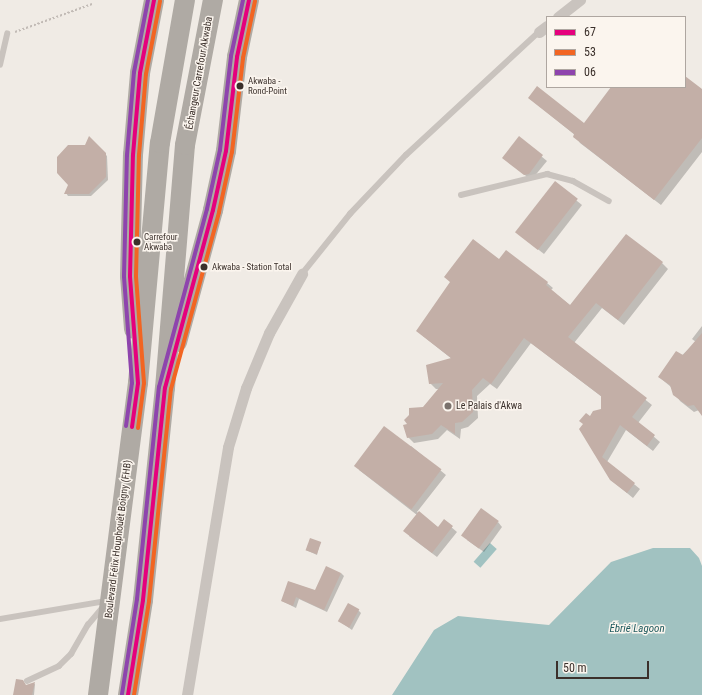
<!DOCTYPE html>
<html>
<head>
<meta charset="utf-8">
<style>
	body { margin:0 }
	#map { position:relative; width:702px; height:695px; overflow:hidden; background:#f0ebe5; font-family:"Roboto Condensed",sans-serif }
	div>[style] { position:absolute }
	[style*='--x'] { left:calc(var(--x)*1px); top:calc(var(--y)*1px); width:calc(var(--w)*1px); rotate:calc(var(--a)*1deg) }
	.water>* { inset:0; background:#a1c2c1; transform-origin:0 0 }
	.shadow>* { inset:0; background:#0003 }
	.building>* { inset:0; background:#c3afa7; transform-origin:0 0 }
	.path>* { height:2px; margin-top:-1px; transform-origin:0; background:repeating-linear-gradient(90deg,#c2bbb6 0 2px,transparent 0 4px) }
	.lane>* { height:5.5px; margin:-2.75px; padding:0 2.75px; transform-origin:2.75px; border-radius:2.75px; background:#c9c3be }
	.street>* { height:11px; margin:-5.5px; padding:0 5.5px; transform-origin:5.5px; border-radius:5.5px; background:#c9c3be }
	.highway>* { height:20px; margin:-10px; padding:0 10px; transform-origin:10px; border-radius:10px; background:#afaaa4 }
	.bus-1>* { height:4px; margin:-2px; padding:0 2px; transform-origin:2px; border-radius:2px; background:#e5007d }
	.bus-2>* { height:4px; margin:-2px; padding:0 2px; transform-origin:2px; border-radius:2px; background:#f26522 }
	.bus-3>* { height:4px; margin:-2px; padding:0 2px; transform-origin:2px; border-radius:2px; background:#8e44ad }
	.dots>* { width:11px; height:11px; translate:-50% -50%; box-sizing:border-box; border:2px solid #fbf5ee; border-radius:50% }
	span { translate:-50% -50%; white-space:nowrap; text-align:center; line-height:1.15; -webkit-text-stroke:3px #fbf5ee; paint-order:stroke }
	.bus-label { font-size:9px; color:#3b302b }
	.left { translate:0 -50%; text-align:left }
	.street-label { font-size:10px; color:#3b302b }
	.poi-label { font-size:10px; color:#3b302b }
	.water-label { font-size:11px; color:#1f5a5e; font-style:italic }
	.legend { position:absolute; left:546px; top:16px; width:140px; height:72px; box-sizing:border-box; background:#fbf5ee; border:1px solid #aea6a0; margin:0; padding:5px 7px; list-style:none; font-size:12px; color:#3b302b }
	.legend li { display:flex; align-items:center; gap:8px; height:20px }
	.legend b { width:20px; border:1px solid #aea6a0 }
	.scale { position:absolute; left:556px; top:661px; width:93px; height:18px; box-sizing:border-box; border:2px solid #3b302b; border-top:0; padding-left:5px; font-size:12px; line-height:14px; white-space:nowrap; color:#3b302b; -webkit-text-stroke:3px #fbf5ee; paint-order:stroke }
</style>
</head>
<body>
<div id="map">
	<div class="water">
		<div style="left:490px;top:543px;width:9px;height:25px;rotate:41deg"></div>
		<div style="clip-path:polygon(653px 548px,690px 548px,699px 558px,702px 566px,702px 695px,392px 695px,434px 630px,458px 616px,549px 625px,611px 562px)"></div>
	</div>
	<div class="shadow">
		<div style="clip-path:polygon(685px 77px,702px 90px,702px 152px,661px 205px,580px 143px,575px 135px,529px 98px,584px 124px,612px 87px,685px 87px)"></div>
		<div style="clip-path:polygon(89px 138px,107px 156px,108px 180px,91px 196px,68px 196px,66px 193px)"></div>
		<div style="clip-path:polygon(519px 138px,547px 161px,533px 178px,530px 179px,503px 158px)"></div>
		<div style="clip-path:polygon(555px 183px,582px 205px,544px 254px,521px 236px)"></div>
		<div style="clip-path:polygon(499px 261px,547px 283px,553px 288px,551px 290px,571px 306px,662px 263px,668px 269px,624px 325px,602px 308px,574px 343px,652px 405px,638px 423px,660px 442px,653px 451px,626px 430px,607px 462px,640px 489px,633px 498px,611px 480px,580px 429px,590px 417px,602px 410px,602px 397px,531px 343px,497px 389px,490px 384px,477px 396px,478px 418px,468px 427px,461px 429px,460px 439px,447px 430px,438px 439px,414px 443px,408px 437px,409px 424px,439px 389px,436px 389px,430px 383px,452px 359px,423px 336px)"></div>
		<div style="clip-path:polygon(702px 326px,702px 415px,699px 410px,694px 412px,680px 401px,671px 387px,659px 377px,696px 342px,692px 339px)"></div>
		<div style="clip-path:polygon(411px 446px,446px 475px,417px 512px,439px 528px,444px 521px,457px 532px,437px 557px,409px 536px,417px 515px,359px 470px)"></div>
		<div style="clip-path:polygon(498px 522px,502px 527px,484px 552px,467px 540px)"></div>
		<div style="clip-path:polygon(320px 543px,317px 555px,306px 550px)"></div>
		<div style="clip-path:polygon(341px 573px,344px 576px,327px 612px,299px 599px,296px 608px,282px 601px,289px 582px,316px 591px)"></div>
		<div style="clip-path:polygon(358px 610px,361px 613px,352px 630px,339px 621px)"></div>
		<div style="clip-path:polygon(35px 684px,34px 695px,14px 695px,26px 686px)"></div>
	</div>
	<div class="building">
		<div style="clip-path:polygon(685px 76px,702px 89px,702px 138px,654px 200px,573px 137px,574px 134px,528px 98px,537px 86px,584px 123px,611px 87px,685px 87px)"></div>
		<div style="clip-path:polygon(89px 136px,106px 153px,106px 177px,89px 194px,64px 194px,68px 185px,57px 173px,57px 157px,68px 145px,85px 145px)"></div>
		<div style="clip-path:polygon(519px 136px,543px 155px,529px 174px,524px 175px,502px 158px)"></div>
		<div style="left:555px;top:181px;width:29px;height:65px;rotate:38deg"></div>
		<div style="clip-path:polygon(626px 234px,663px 262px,618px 320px,596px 303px,568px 337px,647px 398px,632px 417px,655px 435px,647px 446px,620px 425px,602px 457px,635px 483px,627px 493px,610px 480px,579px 429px,583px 424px,579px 421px,586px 413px,590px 416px,593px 411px,601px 409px,601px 396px,524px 338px,491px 384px,483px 378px,472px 390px,473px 412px,462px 422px,455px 423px,455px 434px,441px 425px,432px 434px,407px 438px,403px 425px,407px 424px,404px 420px,409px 415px,409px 408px,423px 407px,443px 383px,429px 384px,426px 365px,451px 358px,416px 331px,450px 282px,444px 277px,473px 239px,499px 259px,506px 250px,548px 282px,546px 285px,570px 305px)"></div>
		<div style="clip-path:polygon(702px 333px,702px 416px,694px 405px,688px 406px,673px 395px,670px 385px,658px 377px,676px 351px,683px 355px)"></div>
		<div style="left:384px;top:426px;width:72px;height:50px;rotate:37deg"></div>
		<div style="left:481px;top:508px;width:22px;height:34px;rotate:36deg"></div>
		<div style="clip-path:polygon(419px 511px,438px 527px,444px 519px,453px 526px,432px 553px,403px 531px)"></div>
		<div style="left:310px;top:538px;width:12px;height:13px;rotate:20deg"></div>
		<div style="clip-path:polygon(326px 566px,341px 573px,324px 610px,296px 597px,293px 606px,281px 601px,288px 581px,315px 590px)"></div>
		<div style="left:348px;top:603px;width:13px;height:21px;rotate:29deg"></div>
		<div style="clip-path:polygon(16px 679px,23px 680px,26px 685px,35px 682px,32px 695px,13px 695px)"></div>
	</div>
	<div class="path">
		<div style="--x:15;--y:32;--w:82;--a:-20"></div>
	</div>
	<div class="lane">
		<div style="--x:0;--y:65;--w:32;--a:-77"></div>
		<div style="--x:461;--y:195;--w:89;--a:-13.7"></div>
		<div style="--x:547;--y:174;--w:27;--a:15"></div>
		<div style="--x:573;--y:181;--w:41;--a:29.1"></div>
		<div style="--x:302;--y:274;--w:77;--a:-51.3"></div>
		<div style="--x:350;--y:214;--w:81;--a:-46.5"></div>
		<div style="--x:406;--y:155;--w:181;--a:-42.8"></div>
		<div style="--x:0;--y:619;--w:108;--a:-9.6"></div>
		<div style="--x:27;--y:681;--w:35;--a:-25"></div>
		<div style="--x:59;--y:666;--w:17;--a:-45"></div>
		<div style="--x:71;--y:654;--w:34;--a:-60"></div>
		<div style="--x:88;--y:625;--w:23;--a:-50"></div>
	</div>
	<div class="street">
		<div style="--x:558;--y:17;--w:28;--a:-38"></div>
		<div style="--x:539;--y:32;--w:10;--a:-37"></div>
		<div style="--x:187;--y:695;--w:251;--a:-80.6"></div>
		<div style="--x:228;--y:447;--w:62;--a:-73"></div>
		<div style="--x:246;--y:388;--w:60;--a:-67.3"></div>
		<div style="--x:269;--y:333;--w:68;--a:-60.8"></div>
	</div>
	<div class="highway">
		<div style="--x:134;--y:329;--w:53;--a:-94.3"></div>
		<div style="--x:130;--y:276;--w:121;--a:-88.6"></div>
		<div style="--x:133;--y:155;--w:82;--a:-85.1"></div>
		<div style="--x:140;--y:73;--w:74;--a:-79.1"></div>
		<div style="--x:177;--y:342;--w:137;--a:-74.7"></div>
		<div style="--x:213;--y:210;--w:60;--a:-77.6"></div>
		<div style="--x:226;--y:151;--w:95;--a:-83.3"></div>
		<div style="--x:237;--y:57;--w:58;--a:-78.1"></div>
		<div style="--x:98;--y:695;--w:315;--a:-82.7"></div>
		<div style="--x:138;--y:383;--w:241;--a:-84.8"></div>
		<div style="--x:160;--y:143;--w:145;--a:-80.1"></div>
		<div style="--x:128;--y:695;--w:96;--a:-81"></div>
		<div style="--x:143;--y:600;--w:213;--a:-84.1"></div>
		<div style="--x:165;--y:388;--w:244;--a:-85.3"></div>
		<div style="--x:185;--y:145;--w:148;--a:-79.1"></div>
	</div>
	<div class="bus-1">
		<div style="--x:132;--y:427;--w:44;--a:-82.2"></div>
		<div style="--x:138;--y:383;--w:107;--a:-94.3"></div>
		<div style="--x:130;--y:276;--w:121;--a:-88.6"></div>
		<div style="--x:133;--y:155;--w:82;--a:-85.1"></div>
		<div style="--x:140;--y:73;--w:74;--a:-79.1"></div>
		<div style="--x:128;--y:695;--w:96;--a:-81"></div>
		<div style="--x:143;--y:600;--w:213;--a:-84.1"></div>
		<div style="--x:165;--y:388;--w:184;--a:-74.9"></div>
		<div style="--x:213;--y:210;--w:60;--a:-77.6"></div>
		<div style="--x:226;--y:151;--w:95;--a:-83.3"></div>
		<div style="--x:237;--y:57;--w:58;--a:-78.1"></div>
	</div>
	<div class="bus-2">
		<div style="--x:138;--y:428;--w:45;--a:-82.4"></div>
		<div style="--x:144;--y:383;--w:107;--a:-94.3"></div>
		<div style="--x:136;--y:276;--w:121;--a:-88.6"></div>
		<div style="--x:139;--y:155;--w:81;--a:-85.1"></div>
		<div style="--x:146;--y:74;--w:74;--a:-79.1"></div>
		<div style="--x:134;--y:695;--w:95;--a:-80.9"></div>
		<div style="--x:149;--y:601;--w:213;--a:-84.1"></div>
		<div style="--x:171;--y:389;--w:183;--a:-74.8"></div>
		<div style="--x:219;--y:212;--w:61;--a:-77.8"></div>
		<div style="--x:232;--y:152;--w:95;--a:-83.3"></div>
		<div style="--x:243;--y:58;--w:58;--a:-78.1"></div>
	</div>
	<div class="bus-3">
		<div style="--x:126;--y:426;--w:43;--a:-82.1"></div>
		<div style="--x:132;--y:383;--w:107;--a:-94.3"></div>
		<div style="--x:124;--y:276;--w:121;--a:-88.6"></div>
		<div style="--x:127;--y:155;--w:83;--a:-85.2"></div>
		<div style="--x:134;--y:72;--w:73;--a:-79"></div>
		<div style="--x:122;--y:694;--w:96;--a:-81"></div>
		<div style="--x:137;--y:599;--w:213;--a:-84.1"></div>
		<div style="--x:159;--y:387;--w:184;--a:-74.9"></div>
		<div style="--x:207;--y:209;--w:60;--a:-77.6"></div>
		<div style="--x:220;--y:150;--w:95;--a:-83.3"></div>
		<div style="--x:231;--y:56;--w:57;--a:-77.9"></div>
	</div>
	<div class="dots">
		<div style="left:240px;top:86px;background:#3b302b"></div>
		<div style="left:137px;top:242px;background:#3b302b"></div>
		<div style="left:204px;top:267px;background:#3b302b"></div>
		<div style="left:448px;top:406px;background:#7a716c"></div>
	</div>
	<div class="bus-label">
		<span class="left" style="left:248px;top:86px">Akwaba -<br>Rond-Point</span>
		<span class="left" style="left:144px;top:242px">Carrefour<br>Akwaba</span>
		<span class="left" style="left:212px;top:267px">Akwaba - Station Total</span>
	</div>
	<div class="street-label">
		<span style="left:199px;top:73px;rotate:-80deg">Échangeur Carrefour Akwaba</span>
		<span style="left:118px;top:539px;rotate:-83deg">Boulevard Félix Houphouët Boigny (FHB)</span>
	</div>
	<div class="poi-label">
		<span class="left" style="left:456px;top:406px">Le Palais d'Akwa</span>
	</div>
	<div class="water-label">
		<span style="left:637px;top:629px">Ébrié Lagoon</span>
	</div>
	<ul class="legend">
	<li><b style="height:5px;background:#e5007d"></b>67</li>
	<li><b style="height:5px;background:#f26522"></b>53</li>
	<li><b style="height:5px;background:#8e44ad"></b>06</li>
	</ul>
	<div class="scale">50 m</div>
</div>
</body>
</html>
